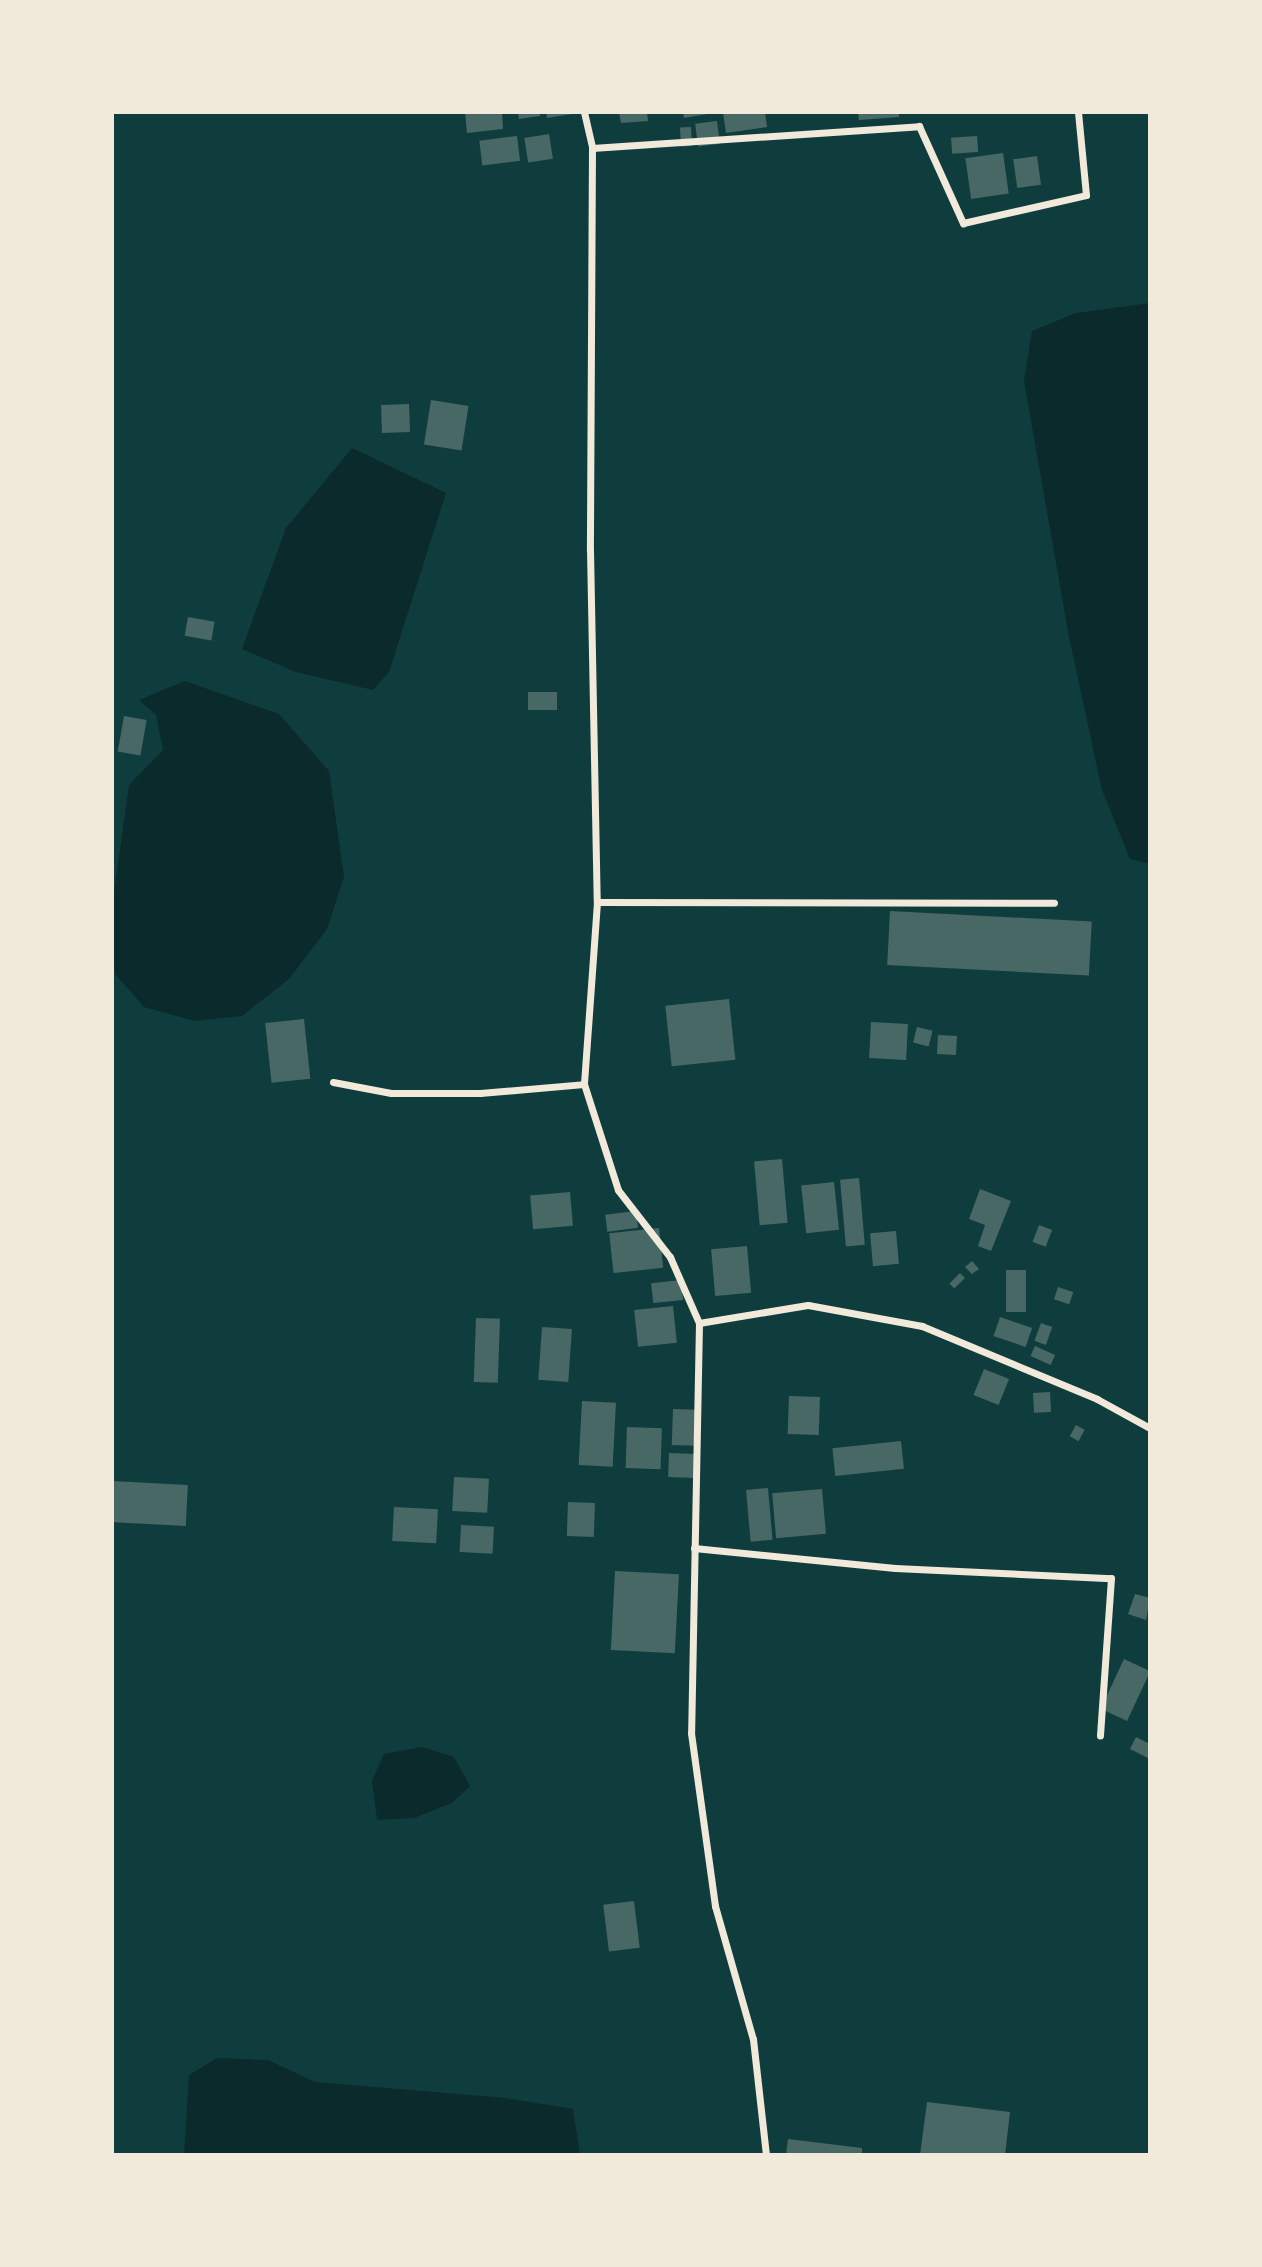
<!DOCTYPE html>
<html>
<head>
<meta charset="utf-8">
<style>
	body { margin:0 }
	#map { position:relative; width:1262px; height:2267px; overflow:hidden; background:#0f3d3e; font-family:"DejaVu Sans",sans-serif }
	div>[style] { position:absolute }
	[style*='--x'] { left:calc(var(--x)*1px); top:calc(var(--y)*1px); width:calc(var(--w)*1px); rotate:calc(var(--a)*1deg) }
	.water>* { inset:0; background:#0a2a2b }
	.building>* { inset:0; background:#486865; transform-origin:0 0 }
	.minor>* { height:7px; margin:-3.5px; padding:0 3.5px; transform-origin:3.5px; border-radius:3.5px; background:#f1e9da }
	span { translate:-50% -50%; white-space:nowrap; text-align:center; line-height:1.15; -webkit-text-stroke:5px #f1e9da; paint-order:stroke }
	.frame { position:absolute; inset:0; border:114px solid #f1e9da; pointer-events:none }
</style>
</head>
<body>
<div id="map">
	<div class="water">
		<div style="clip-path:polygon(1150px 303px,1150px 864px,1130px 859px,1102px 790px,1069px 637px,1024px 381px,1032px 331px,1076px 313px)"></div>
		<div style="clip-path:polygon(352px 448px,446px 493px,389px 672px,373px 690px,296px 672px,242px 649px,286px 528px)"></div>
		<div style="clip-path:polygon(185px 681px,279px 714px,329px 771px,344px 877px,327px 929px,289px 979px,242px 1016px,195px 1021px,144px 1007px,115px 974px,112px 949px,112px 907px,129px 785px,163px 750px,156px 715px,139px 700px)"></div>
		<div style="clip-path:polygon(422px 1747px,454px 1757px,470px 1786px,452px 1803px,414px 1818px,377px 1820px,372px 1781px,384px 1754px)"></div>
		<div style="clip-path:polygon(217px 2058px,268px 2060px,315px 2082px,505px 2098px,573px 2109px,580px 2155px,184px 2155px,189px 2075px)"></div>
	</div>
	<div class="building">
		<div style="clip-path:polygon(465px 112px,502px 112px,503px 129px,467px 133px)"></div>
		<div style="clip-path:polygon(518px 112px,540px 112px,540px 116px,519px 119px)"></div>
		<div style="clip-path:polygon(546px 112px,578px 112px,578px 113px,547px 118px)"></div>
		<div style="clip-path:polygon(619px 112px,647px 112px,648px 121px,621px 123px)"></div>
		<div style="clip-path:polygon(683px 112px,713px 112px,713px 113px,684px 118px)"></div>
		<div style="clip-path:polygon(723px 112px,765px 112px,767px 127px,726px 133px)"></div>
		<div style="clip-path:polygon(858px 112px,899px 112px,899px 117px,859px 120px)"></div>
		<div style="left:717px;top:121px;width:23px;height:22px;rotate:83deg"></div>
		<div style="left:691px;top:127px;width:19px;height:11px;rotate:87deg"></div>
		<div style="left:549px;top:134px;width:25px;height:25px;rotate:81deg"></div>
		<div style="left:517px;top:136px;width:25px;height:38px;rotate:83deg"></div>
		<div style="left:977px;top:136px;width:16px;height:26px;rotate:86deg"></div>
		<div style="left:1003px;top:153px;width:41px;height:38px;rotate:82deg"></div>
		<div style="left:1037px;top:156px;width:29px;height:24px;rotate:82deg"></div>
		<div style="left:431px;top:400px;width:38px;height:45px;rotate:9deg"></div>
		<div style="left:409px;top:404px;width:28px;height:28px;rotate:88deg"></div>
		<div style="left:188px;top:617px;width:27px;height:19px;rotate:10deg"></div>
		<div style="left:528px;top:692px;width:29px;height:18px"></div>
		<div style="left:124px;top:716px;width:23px;height:36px;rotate:10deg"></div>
		<div style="left:890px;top:911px;width:202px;height:54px;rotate:3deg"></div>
		<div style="left:729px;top:999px;width:61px;height:64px;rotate:84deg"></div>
		<div style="left:304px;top:1019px;width:60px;height:39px;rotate:84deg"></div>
		<div style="left:871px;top:1022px;width:37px;height:36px;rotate:3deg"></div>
		<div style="left:917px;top:1027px;width:16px;height:16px;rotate:14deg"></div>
		<div style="left:938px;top:1035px;width:19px;height:19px;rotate:3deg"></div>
		<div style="left:782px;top:1159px;width:64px;height:28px;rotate:85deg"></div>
		<div style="left:859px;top:1178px;width:67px;height:19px;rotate:85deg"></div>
		<div style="left:834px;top:1182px;width:48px;height:33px;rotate:84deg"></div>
		<div style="clip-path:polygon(980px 1189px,1011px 1201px,991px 1251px,978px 1246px,985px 1225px,969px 1219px)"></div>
		<div style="left:570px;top:1192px;width:34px;height:40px;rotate:85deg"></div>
		<div style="left:636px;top:1211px;width:17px;height:31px;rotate:83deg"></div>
		<div style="left:1039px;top:1225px;width:14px;height:18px;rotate:21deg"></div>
		<div style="left:659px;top:1228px;width:40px;height:50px;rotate:84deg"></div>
		<div style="left:896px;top:1231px;width:33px;height:26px;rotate:85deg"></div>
		<div style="left:747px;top:1246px;width:47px;height:36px;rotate:85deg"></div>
		<div style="clip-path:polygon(972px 1261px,979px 1269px,972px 1274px,965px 1267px)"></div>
		<div style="left:1006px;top:1270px;width:20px;height:42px"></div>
		<div style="left:960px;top:1273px;width:7px;height:15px;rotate:45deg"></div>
		<div style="left:681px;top:1280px;width:20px;height:30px;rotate:84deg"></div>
		<div style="left:1058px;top:1287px;width:16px;height:13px;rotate:18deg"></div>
		<div style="left:673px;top:1306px;width:37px;height:39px;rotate:84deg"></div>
		<div style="left:1000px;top:1317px;width:34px;height:20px;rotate:19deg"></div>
		<div style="left:476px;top:1318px;width:24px;height:64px;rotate:2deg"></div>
		<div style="left:1041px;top:1323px;width:12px;height:19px;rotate:20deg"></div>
		<div style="left:542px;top:1327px;width:30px;height:53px;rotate:4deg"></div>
		<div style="left:1035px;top:1346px;width:22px;height:11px;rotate:24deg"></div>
		<div style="left:984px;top:1369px;width:27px;height:28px;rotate:22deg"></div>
		<div style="left:1050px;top:1392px;width:20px;height:17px;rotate:87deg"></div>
		<div style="left:789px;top:1396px;width:31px;height:38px;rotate:2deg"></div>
		<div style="left:582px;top:1401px;width:34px;height:64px;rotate:3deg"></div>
		<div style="left:673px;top:1409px;width:24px;height:36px;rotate:2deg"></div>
		<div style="left:1076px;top:1425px;width:10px;height:13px;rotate:29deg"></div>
		<div style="left:627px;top:1427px;width:35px;height:41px;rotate:2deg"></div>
		<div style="left:901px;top:1441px;width:28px;height:69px;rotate:84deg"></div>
		<div style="left:669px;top:1453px;width:27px;height:24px;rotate:2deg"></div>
		<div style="left:454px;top:1477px;width:35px;height:34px;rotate:3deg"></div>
		<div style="left:112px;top:1481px;width:76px;height:41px;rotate:3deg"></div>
		<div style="left:768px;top:1488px;width:52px;height:22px;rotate:85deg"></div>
		<div style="left:822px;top:1489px;width:45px;height:50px;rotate:85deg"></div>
		<div style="left:568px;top:1502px;width:27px;height:34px;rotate:2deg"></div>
		<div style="left:394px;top:1507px;width:44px;height:34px;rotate:3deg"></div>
		<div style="left:461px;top:1525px;width:33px;height:27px;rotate:3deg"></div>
		<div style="left:615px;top:1571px;width:64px;height:79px;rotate:3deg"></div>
		<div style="clip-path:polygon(1135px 1594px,1150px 1598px,1146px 1620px,1128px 1614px)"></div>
		<div style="left:1124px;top:1659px;width:29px;height:55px;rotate:25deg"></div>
		<div style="clip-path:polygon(1136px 1737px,1150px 1744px,1150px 1759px,1130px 1749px)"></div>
		<div style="left:634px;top:1901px;width:47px;height:31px;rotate:83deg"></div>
		<div style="clip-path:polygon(927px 2102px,1010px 2112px,1005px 2155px,920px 2155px)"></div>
		<div style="clip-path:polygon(788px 2139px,862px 2148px,862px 2155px,786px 2155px)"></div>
	</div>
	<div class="minor">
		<div style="--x:584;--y:112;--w:37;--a:77"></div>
		<div style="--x:592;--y:148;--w:402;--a:90.3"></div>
		<div style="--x:590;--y:550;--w:352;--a:88.9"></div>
		<div style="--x:597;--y:902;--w:182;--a:94.1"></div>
		<div style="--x:584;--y:1084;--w:111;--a:72.2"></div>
		<div style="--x:618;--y:1190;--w:85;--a:52.2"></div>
		<div style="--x:670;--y:1257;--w:72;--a:66.3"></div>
		<div style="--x:699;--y:1323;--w:410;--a:91.1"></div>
		<div style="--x:691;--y:1733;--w:175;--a:82.1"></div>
		<div style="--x:715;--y:1906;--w:138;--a:74.1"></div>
		<div style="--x:753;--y:2039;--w:117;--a:83.6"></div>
		<div style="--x:592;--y:148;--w:328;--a:-3.8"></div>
		<div style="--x:919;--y:126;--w:107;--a:65.6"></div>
		<div style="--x:963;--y:223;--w:126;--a:-12.8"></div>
		<div style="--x:1086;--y:195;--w:83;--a:-95.5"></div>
		<div style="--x:597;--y:902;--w:457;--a:0.1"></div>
		<div style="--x:333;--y:1082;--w:59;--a:10.7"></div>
		<div style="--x:391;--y:1093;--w:89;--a:0"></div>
		<div style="--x:480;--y:1093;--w:104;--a:-4.9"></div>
		<div style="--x:699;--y:1323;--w:110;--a:-9.4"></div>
		<div style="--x:808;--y:1305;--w:116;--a:10.4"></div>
		<div style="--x:922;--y:1326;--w:190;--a:22.6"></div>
		<div style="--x:1097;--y:1399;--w:60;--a:28.7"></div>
		<div style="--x:694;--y:1548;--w:202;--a:5.7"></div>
		<div style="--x:895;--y:1568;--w:216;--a:2.7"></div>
		<div style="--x:1111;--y:1578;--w:158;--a:94"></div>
	</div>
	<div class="frame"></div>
</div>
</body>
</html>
